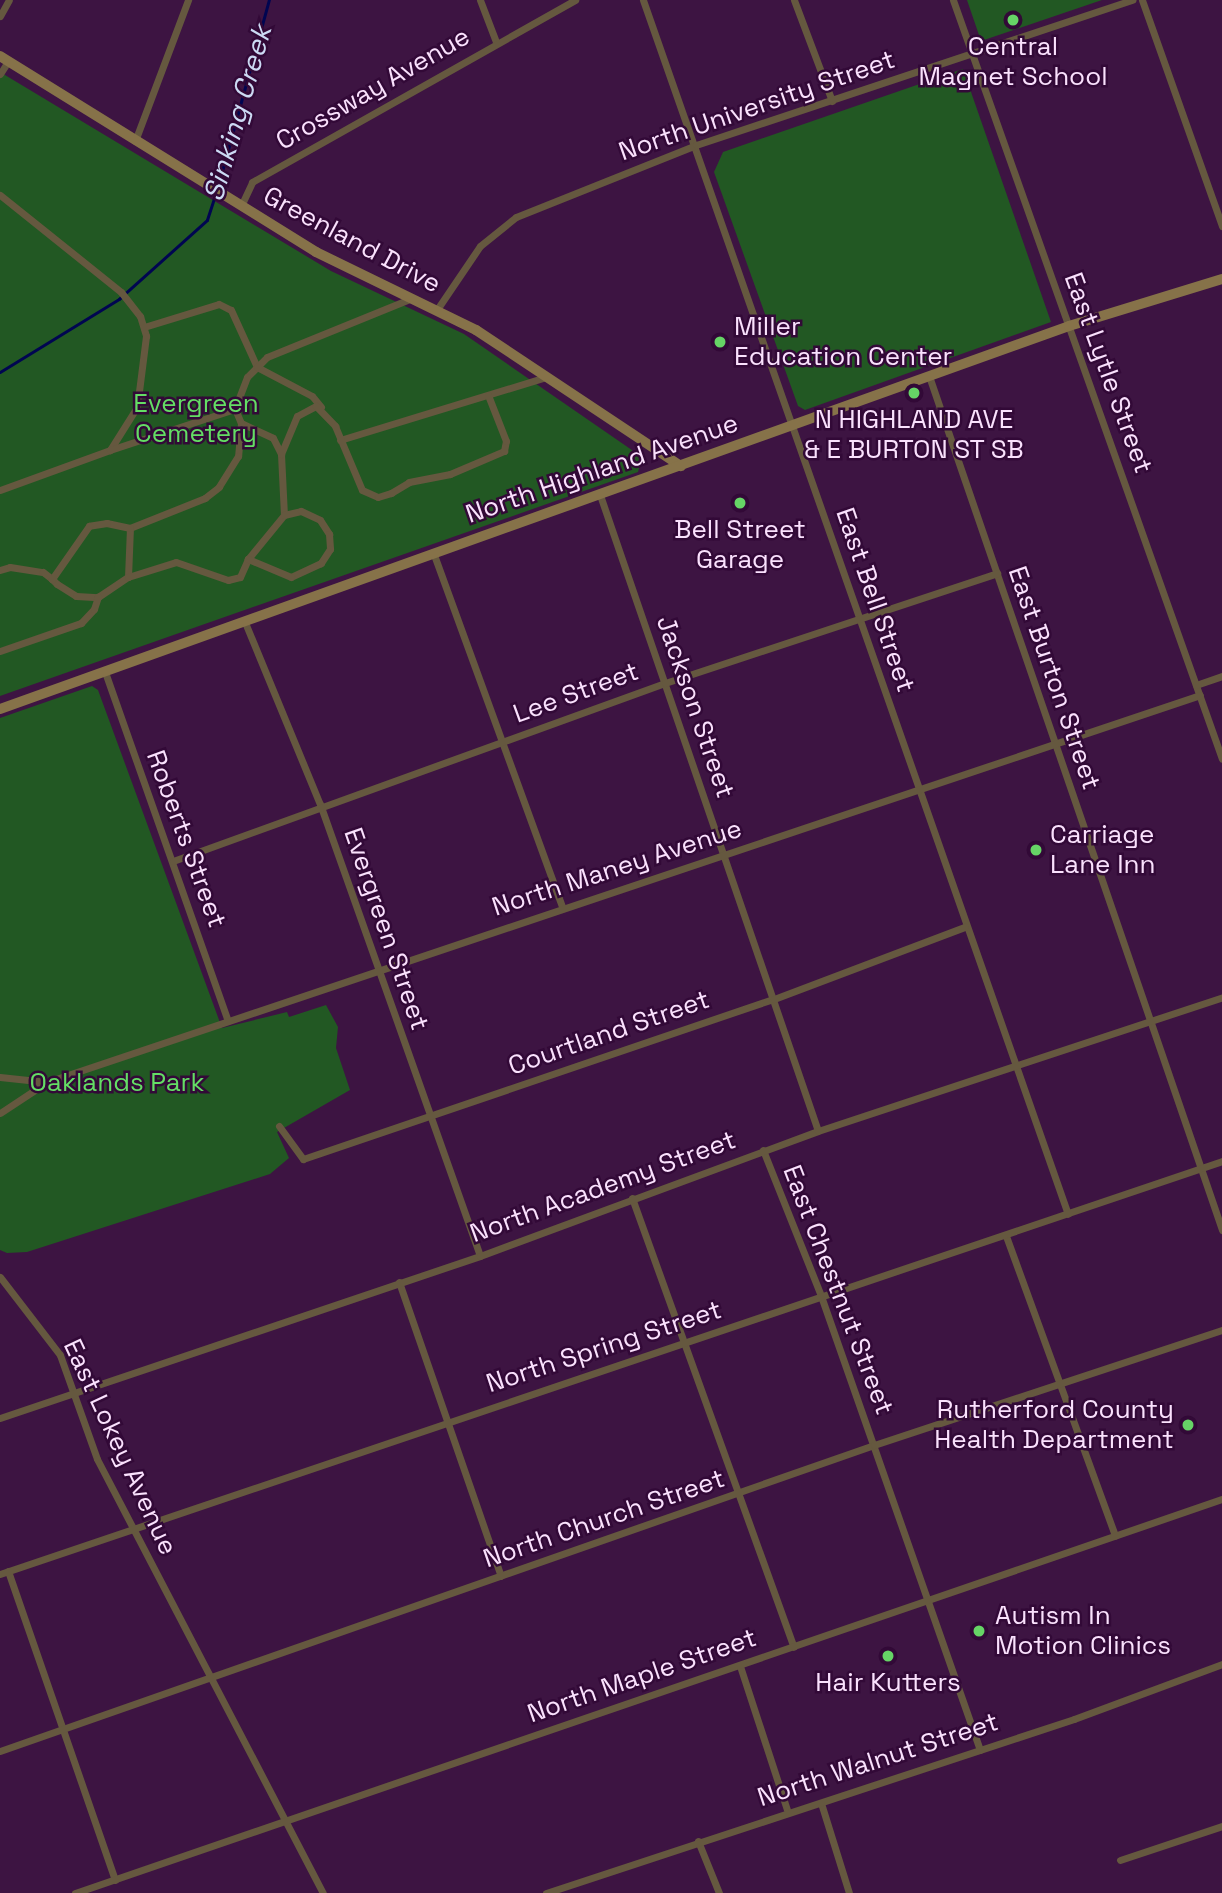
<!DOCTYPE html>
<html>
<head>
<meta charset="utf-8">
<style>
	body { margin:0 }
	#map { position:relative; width:1222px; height:1893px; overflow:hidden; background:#3d1442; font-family:"Space Grotesk",sans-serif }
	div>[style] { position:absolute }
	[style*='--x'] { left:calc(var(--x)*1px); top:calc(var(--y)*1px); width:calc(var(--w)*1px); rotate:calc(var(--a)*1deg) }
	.green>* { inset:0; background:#225823 }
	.stream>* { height:2.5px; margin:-1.25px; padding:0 1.25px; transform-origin:1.25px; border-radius:1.25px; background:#000551 }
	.street>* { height:7px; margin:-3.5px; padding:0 3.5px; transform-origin:3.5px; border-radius:3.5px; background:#65583f }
	.secondary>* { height:10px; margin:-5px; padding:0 5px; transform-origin:5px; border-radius:5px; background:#867249 }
	.dots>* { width:19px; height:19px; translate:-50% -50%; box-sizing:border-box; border:4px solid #320937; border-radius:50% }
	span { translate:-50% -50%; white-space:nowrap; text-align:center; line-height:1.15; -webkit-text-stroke:5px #320937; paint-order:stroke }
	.poi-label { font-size:26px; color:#fae1fd }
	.left { translate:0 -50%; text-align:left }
	.right { translate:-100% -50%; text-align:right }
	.street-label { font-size:26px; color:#fae1fd }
	.park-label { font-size:26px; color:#64dd65 }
	.water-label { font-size:28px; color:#ccdaf4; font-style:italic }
</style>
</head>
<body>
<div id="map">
	<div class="green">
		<div style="clip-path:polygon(967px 0,1102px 0,981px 41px)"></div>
		<div style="clip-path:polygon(963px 69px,1051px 322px,805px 410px,798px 406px,714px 172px,723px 152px)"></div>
		<div style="clip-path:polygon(0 72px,331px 271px,464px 334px,642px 457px,638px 472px,0 696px)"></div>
		<div style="clip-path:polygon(92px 686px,98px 690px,222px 1028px,287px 1012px,289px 1017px,326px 1005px,338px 1027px,336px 1048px,350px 1090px,277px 1132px,289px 1158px,270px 1174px,27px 1252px,7px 1253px,0 1250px,0 718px)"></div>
	</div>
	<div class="stream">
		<div style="--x:218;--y:186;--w:193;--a:-74.7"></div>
		<div style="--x:0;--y:372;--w:140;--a:-31.5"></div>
		<div style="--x:119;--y:299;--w:118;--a:-41.9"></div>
		<div style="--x:207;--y:220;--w:26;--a:-72"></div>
	</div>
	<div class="street">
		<div style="--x:480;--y:0;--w:45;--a:69.1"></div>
		<div style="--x:643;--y:0;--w:1286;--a:70.71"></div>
		<div style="--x:794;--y:0;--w:108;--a:69.4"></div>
		<div style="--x:953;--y:0;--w:805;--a:70.48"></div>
		<div style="--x:1142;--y:0;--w:240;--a:70.5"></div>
		<div style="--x:0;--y:16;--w:18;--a:-61"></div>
		<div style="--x:0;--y:74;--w:15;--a:-58"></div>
		<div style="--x:135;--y:141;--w:151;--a:-69.4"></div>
		<div style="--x:0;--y:195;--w:155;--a:38.7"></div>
		<div style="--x:121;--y:292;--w:31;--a:52"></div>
		<div style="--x:140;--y:316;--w:21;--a:73"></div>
		<div style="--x:146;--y:336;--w:72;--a:97.2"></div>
		<div style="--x:137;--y:407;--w:51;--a:122.1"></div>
		<div style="--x:110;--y:450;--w:117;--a:160"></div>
		<div style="--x:241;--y:206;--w:26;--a:-65"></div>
		<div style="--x:252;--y:182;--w:371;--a:-29.4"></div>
		<div style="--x:436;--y:311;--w:78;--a:-55.9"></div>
		<div style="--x:480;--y:246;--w:46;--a:-38.9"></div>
		<div style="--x:516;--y:217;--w:194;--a:-21.8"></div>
		<div style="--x:696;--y:145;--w:460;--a:-18.4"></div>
		<div style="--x:144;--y:327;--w:78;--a:-17"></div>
		<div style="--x:219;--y:304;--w:13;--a:27"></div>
		<div style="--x:231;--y:310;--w:63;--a:65.5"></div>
		<div style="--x:257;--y:367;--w:14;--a:135"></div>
		<div style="--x:247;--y:377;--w:34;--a:111"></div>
		<div style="--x:929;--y:376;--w:903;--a:71.06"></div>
		<div style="--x:321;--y:407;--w:14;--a:-129"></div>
		<div style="--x:312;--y:396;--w:62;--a:-152.2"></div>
		<div style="--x:257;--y:367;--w:14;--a:-45"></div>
		<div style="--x:267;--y:357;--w:154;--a:-22.1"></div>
		<div style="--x:241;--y:423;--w:35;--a:25"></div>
		<div style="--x:273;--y:438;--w:18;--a:63"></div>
		<div style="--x:281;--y:454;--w:61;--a:87.2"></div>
		<div style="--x:340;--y:440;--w:215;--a:-17"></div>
		<div style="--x:110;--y:450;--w:132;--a:-18.2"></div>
		<div style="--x:235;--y:409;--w:15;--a:67"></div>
		<div style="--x:241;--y:423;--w:33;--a:95"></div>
		<div style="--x:238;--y:456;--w:36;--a:122"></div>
		<div style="--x:219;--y:487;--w:18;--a:142"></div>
		<div style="--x:205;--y:498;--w:81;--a:158.2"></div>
		<div style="--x:281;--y:454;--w:41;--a:-67.2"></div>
		<div style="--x:297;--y:416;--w:21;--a:-28"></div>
		<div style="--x:316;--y:406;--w:28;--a:46"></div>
		<div style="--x:335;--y:426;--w:69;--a:67.1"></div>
		<div style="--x:362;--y:490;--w:17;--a:24"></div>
		<div style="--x:378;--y:497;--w:14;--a:-17"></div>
		<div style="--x:391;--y:493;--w:21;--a:-31"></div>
		<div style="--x:409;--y:482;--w:42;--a:-11"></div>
		<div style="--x:450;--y:474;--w:59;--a:-23.1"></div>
		<div style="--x:504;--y:451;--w:10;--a:-79"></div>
		<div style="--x:506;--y:441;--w:49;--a:-111.4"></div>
		<div style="--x:600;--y:495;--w:672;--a:71.08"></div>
		<div style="--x:433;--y:552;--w:378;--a:70"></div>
		<div style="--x:0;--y:570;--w:10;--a:-17"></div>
		<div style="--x:10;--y:567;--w:33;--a:9"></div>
		<div style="--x:43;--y:572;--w:11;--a:38"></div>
		<div style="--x:52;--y:579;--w:7;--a:45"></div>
		<div style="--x:57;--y:584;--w:22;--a:32"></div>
		<div style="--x:76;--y:596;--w:22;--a:3"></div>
		<div style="--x:98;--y:597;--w:36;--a:-34"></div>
		<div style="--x:128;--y:577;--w:49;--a:-87.7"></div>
		<div style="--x:130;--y:528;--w:24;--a:-168"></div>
		<div style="--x:107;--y:523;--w:18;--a:171"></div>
		<div style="--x:89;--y:526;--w:65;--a:124.9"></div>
		<div style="--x:128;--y:577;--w:50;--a:-17.4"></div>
		<div style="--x:176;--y:562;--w:55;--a:19.1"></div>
		<div style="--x:228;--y:580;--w:12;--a:-14"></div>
		<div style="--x:240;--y:577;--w:20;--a:-66"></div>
		<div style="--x:248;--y:559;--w:57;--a:-50.7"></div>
		<div style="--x:284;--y:515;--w:17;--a:-13"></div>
		<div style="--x:301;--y:511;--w:21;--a:25"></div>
		<div style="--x:320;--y:520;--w:17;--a:57"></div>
		<div style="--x:329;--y:534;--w:15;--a:86"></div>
		<div style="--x:330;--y:549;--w:17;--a:123"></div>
		<div style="--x:321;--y:563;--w:33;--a:155"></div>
		<div style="--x:291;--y:577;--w:47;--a:-157.3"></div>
		<div style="--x:244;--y:620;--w:199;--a:67.6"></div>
		<div style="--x:320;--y:804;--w:479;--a:70.5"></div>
		<div style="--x:0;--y:651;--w:86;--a:-19.1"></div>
		<div style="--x:81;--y:623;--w:19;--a:-47"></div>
		<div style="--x:94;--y:609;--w:13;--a:-72"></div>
		<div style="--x:105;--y:672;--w:370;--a:70.6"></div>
		<div style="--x:1196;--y:685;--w:28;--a:-19"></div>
		<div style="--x:173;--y:861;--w:523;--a:-19.89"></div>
		<div style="--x:665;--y:683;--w:350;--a:-18.3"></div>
		<div style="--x:0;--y:1077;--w:47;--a:6.1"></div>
		<div style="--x:47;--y:1082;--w:56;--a:146.6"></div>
		<div style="--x:47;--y:1082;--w:1216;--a:-18.55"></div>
		<div style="--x:279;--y:1126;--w:41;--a:54"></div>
		<div style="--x:303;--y:1159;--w:497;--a:-18.8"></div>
		<div style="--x:774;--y:999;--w:204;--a:-20.7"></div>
		<div style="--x:763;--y:1150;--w:157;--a:68.3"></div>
		<div style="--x:821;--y:1296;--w:481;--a:70.7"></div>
		<div style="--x:632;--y:1198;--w:477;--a:70.2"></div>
		<div style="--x:1006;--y:1236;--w:319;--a:70"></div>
		<div style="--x:0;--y:1277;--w:98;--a:52.4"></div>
		<div style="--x:60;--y:1355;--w:110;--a:70.4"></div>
		<div style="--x:97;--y:1459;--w:489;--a:62.5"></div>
		<div style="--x:399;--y:1282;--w:311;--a:70.9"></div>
		<div style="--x:0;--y:1418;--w:507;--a:-18.65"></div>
		<div style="--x:480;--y:1256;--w:360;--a:-20.3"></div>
		<div style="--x:818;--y:1131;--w:426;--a:-18.3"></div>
		<div style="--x:8;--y:1571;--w:327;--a:70.9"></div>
		<div style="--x:0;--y:1574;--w:1290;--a:-18.67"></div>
		<div style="--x:740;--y:1666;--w:151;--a:71.9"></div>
		<div style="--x:0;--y:1751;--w:926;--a:-19.3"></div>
		<div style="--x:874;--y:1445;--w:367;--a:-18.3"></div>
		<div style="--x:821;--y:1803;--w:94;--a:72.7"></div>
		<div style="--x:698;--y:1841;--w:56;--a:68"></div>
		<div style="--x:1120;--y:1860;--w:108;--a:-18.4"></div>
		<div style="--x:75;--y:1893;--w:1213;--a:-18.96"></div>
		<div style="--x:546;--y:1893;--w:556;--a:-18.24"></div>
		<div style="--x:1074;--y:1719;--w:158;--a:-20.4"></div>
	</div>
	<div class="secondary">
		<div style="--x:0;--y:56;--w:372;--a:31.8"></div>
		<div style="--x:316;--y:252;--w:178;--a:26"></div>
		<div style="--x:476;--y:330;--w:246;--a:33.6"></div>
		<div style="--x:0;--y:709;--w:1136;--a:-19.71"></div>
		<div style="--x:1069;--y:326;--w:160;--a:-17.1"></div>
	</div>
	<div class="dots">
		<div style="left:1013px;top:20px;background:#66d466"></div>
		<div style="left:720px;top:342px;background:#66d466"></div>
		<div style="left:914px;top:393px;background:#66d466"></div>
		<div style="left:740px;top:503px;background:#66d466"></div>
		<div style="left:1036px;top:850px;background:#66d466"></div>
		<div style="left:1188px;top:1425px;background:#66d466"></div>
		<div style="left:979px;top:1631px;background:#66d466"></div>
		<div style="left:888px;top:1656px;background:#66d466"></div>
	</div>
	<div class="poi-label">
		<span style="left:1013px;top:62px">Central<br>Magnet School</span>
		<span class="left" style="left:734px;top:342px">Miller<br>Education Center</span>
		<span style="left:914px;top:435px">N HIGHLAND AVE<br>&amp; E BURTON ST SB</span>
		<span style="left:740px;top:545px">Bell Street<br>Garage</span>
		<span class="left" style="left:1050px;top:850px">Carriage<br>Lane Inn</span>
		<span class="right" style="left:1174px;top:1425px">Rutherford County<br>Health Department</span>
		<span class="left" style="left:995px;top:1631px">Autism In<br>Motion Clinics</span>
		<span style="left:888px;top:1683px">Hair Kutters</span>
	</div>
	<div class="street-label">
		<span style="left:373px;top:89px;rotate:-30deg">Crossway Avenue</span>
		<span style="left:757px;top:106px;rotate:-19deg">North University Street</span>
		<span style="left:352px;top:240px;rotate:28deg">Greenland Drive</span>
		<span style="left:1108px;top:373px;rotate:70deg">East Lytle Street</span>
		<span style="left:602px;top:469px;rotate:-19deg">North Highland Avenue</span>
		<span style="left:875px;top:600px;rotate:71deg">East Bell Street</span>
		<span style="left:1054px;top:678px;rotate:71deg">East Burton Street</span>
		<span style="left:576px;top:693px;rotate:-20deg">Lee Street</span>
		<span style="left:695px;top:707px;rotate:71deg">Jackson Street</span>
		<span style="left:186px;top:839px;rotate:70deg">Roberts Street</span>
		<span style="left:617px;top:868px;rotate:-18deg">North Maney Avenue</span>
		<span style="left:386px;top:929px;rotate:71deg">Evergreen Street</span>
		<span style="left:609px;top:1033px;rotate:-19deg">Courtland Street</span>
		<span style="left:603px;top:1187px;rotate:-20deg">North Academy Street</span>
		<span style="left:838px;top:1290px;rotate:69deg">East Chestnut Street</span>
		<span style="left:604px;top:1347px;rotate:-18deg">North Spring Street</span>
		<span style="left:120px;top:1447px;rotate:65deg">East Lokey Avenue</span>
		<span style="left:604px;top:1519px;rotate:-19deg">North Church Street</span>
		<span style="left:642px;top:1676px;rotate:-19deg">North Maple Street</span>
		<span style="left:878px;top:1760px;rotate:-18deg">North Walnut Street</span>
	</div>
	<div class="park-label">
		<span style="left:196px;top:419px">Evergreen<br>Cemetery</span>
		<span style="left:117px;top:1083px">Oaklands Park</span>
	</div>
	<div class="water-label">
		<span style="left:237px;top:113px;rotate:-74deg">Sinking Creek</span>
	</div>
</div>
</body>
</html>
